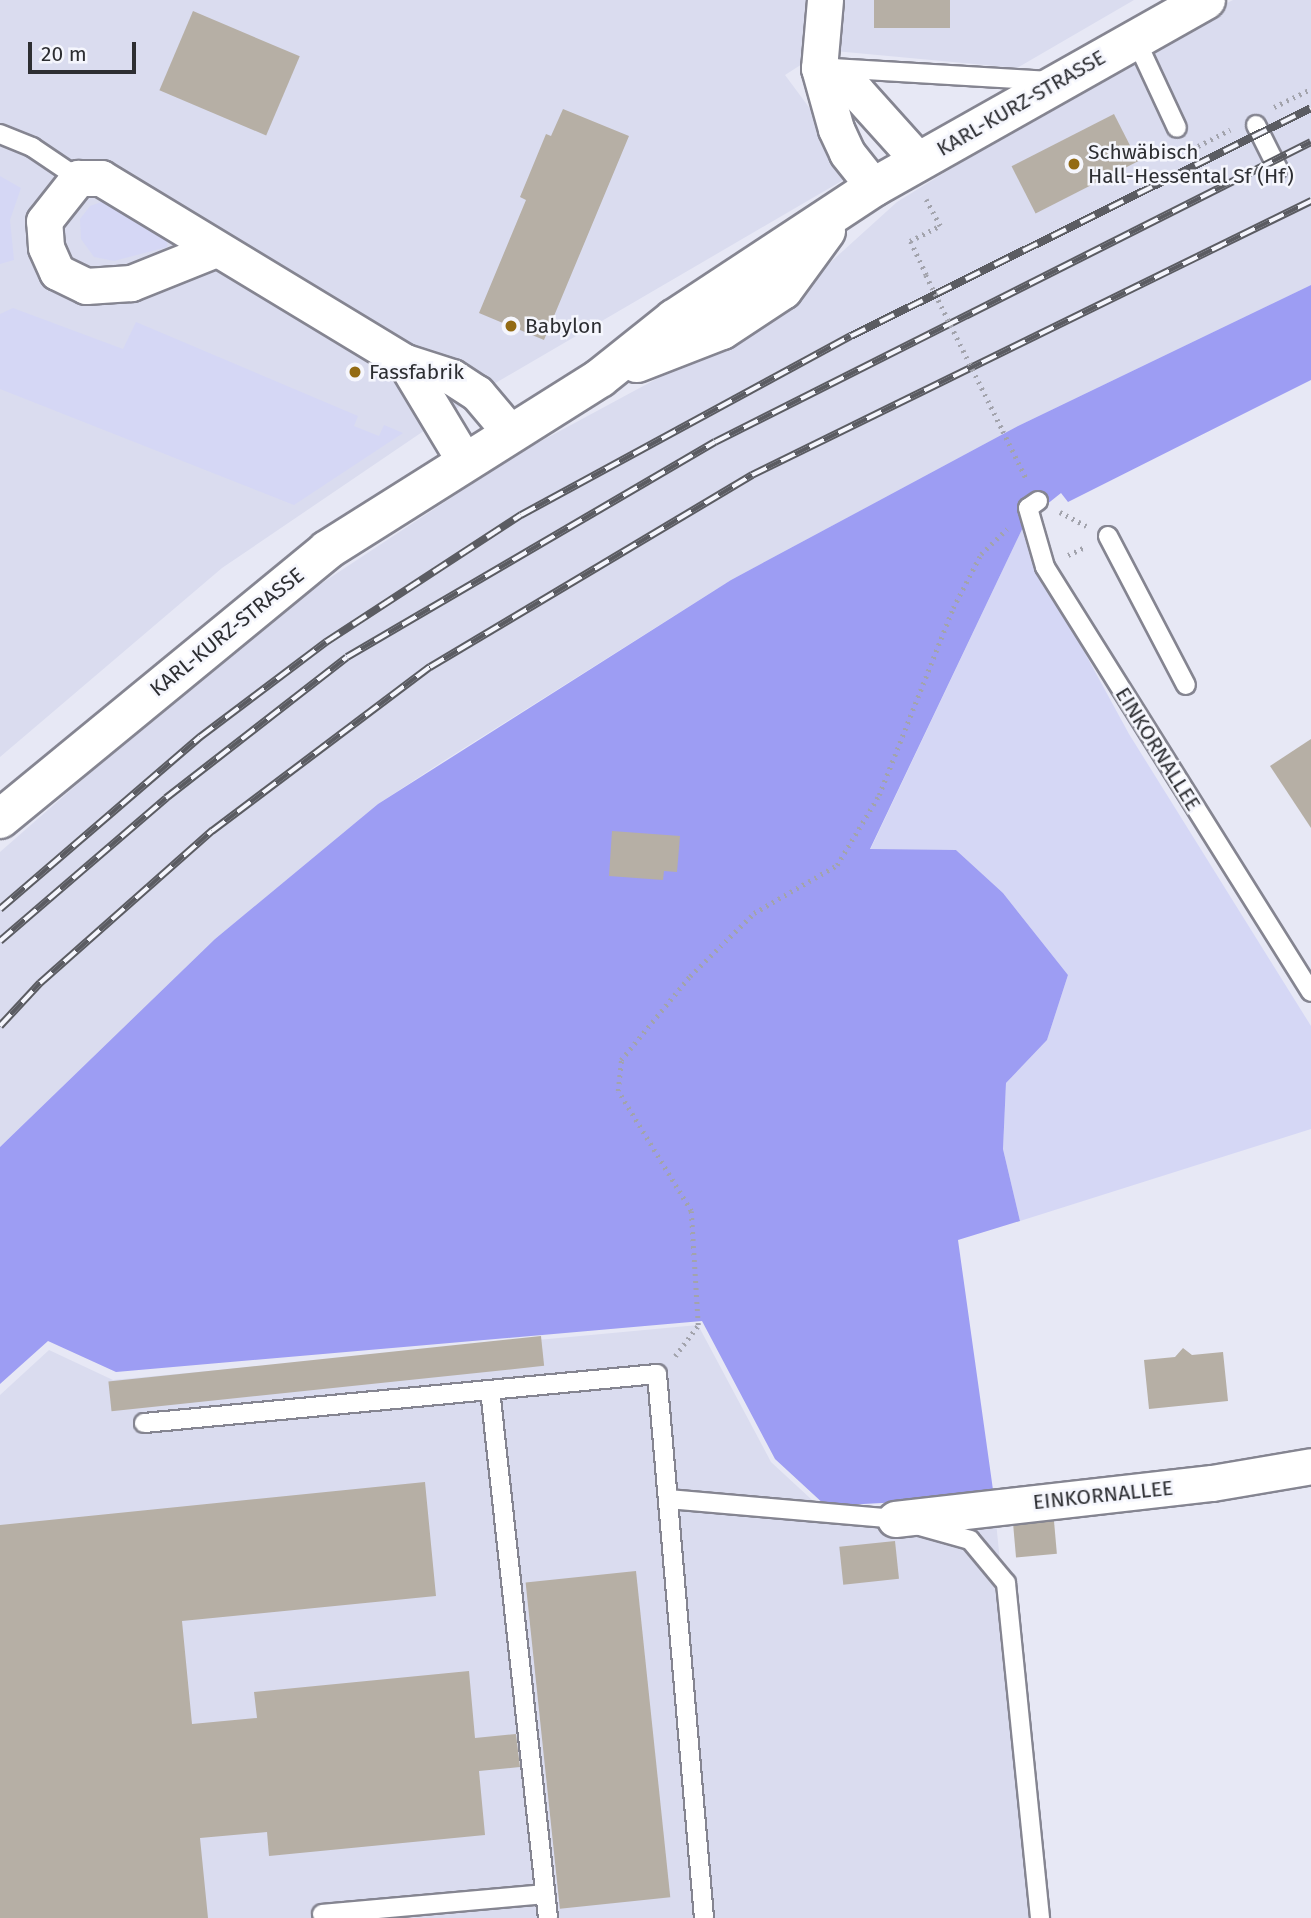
<!DOCTYPE html>
<html>
<head>
<meta charset="utf-8">
<style>
	body { margin:0 }
	#map { position:relative; width:1311px; height:1918px; overflow:hidden; background:#e7e8f5; font-family:"Fira Sans",sans-serif }
	div>[style] { position:absolute }
	[style*='--x'] { left:calc(var(--x)*1px); top:calc(var(--y)*1px); width:calc(var(--w)*1px); rotate:calc(var(--a)*1deg) }
	.built>* { inset:0; background:#dadcef }
	.green>* { inset:0; background:#d5d7f5 }
	.forest>* { inset:0; background:#9d9df3 }
	.building>* { inset:0; background:#b6afa5; transform-origin:0 0 }
	.path>* { height:4.5px; margin-top:-2.25px; transform-origin:0; background:repeating-linear-gradient(90deg,#a2a3ac 0 2px,transparent 0 7px) }
	.roads { filter:drop-shadow(2px 0 #858591) drop-shadow(-2px 0 #858591) drop-shadow(0 2px #858591) drop-shadow(0 -2px #858591) }
	.lane>* { height:18px; margin:-9px; padding:0 9px; transform-origin:9px; border-radius:9px; background:#fff }
	.street>* { height:35px; margin:-17.5px; padding:0 17.5px; transform-origin:17.5px; border-radius:17.5px; background:#fff }
	.secondary>* { height:38px; margin:-19px; padding:0 19px; transform-origin:19px; border-radius:19px; background:#fff }
	.rail>* { height:8px; margin-top:-4px; transform-origin:0; background:repeating-linear-gradient(90deg,#f5f6fd 0 16px,#5b5c62 0 32px); box-sizing:border-box; border-block:2px solid #5b5c62 }
	.path-bridge>* { height:4.5px; margin-top:-2.25px; transform-origin:0; background:repeating-linear-gradient(90deg,#a2a3ac 0 2px,transparent 0 7px) }
	.dots>* { width:19px; height:19px; translate:-50% -50%; box-sizing:border-box; border:4px solid #f5f6fd; border-radius:50% }
	span { translate:-50% -50%; white-space:nowrap; text-align:center; line-height:1.15; -webkit-text-stroke:5px #f5f6fd; paint-order:stroke }
	.street-label { font-size:21px; color:#2d2e32 }
	.poi-label { font-size:21px; color:#2d2e32 }
	.left { translate:0 -50%; text-align:left }
	.scale { position:absolute; left:28px; top:42px; width:108px; height:32px; box-sizing:border-box; border:4px solid #2d2e32; border-top:0; padding-left:9px; font-size:21px; line-height:24px; white-space:nowrap; color:#2d2e32; -webkit-text-stroke:5px #f5f6fd; paint-order:stroke }
</style>
</head>
<body>
<div id="map">
	<div class="built">
		<div style="clip-path:polygon(0 0,1134px 0,1017px 68px,824px 50px,785px 75px,857px 172px,487px 388px,222px 568px,0 757px)"></div>
		<div style="clip-path:polygon(1233px 0,1311px 0,1311px 285px,1018px 426px,731px 580px,442px 762px,378px 804px,215px 939px,0 1147px,0 852px,260px 624px,519px 453px,710px 350px,791px 298px,897px 202px,1185px 24px)"></div>
		<div style="clip-path:polygon(698px 1325px,771px 1462px,824px 1511px,994px 1502px,1036px 1918px,0 1918px,0 1395px,49px 1350px,113px 1380px)"></div>
	</div>
	<div class="green">
		<div style="clip-path:polygon(0 176px,21px 188px,10px 220px,14px 260px,0 264px)"></div>
		<div style="clip-path:polygon(107px 200px,168px 234px,167px 247px,114px 261px,94px 257px,81px 239px,80px 219px,90px 206px)"></div>
		<div style="clip-path:polygon(13px 308px,123px 349px,136px 322px,358px 416px,354px 426px,379px 436px,384px 425px,403px 433px,294px 505px,0 389px,0 314px)"></div>
		<div style="clip-path:polygon(1026px 521px,1038px 567px,1129px 734px,1311px 1026px,1311px 1129px,1020px 1221px,1003px 1149px,1006px 1083px,1047px 1040px,1068px 975px,1003px 893px,956px 850px,870px 850px)"></div>
	</div>
	<div class="forest">
		<div style="clip-path:polygon(1311px 285px,1311px 380px,1068px 502px,1061px 493px,1026px 521px,870px 849px,956px 850px,1003px 893px,1068px 975px,1047px 1040px,1006px 1083px,1003px 1149px,1020px 1221px,958px 1240px,994px 1497px,826px 1506px,775px 1459px,702px 1321px,116px 1372px,48px 1341px,0 1384px,0 1147px,215px 939px,378px 804px,731px 580px,1018px 426px)"></div>
	</div>
	<div class="building">
		<div style="left:874px;top:0;width:76px;height:28px"></div>
		<div style="left:193px;top:11px;width:116px;height:86px;rotate:23deg"></div>
		<div style="clip-path:polygon(563px 109px,629px 136px,544px 340px,479px 313px,526px 200px,520px 197px,546px 134px,551px 136px)"></div>
		<div style="left:1114px;top:114px;width:53px;height:115px;rotate:63deg"></div>
		<div style="clip-path:polygon(1311px 739px,1311px 828px,1270px 766px)"></div>
		<div style="clip-path:polygon(612px 831px,680px 836px,677px 872px,664px 871px,663px 880px,609px 876px)"></div>
		<div style="left:541px;top:1336px;width:30px;height:435px;rotate:84deg"></div>
		<div style="clip-path:polygon(1183px 1348px,1192px 1355px,1223px 1352px,1228px 1401px,1149px 1409px,1144px 1360px,1175px 1357px)"></div>
		<div style="clip-path:polygon(425px 1482px,436px 1596px,182px 1621px,192px 1724px,257px 1718px,254px 1692px,469px 1671px,475px 1738px,516px 1734px,520px 1767px,479px 1771px,485px 1835px,269px 1856px,267px 1832px,200px 1838px,208px 1918px,0 1918px,0 1525px)"></div>
		<div style="left:1054px;top:1521px;width:33px;height:41px;rotate:85deg"></div>
		<div style="left:895px;top:1541px;width:38px;height:56px;rotate:84deg"></div>
		<div style="left:636px;top:1571px;width:328px;height:111px;rotate:84deg"></div>
	</div>
	<div class="path">
		<div style="--x:1274;--y:107;--w:41;--a:-25.9"></div>
		<div style="--x:1198;--y:146;--w:36;--a:-27"></div>
		<div style="--x:926;--y:275;--w:38;--a:-115"></div>
		<div style="--x:910;--y:241;--w:34;--a:-27"></div>
		<div style="--x:940;--y:226;--w:30;--a:-118"></div>
		<div style="--x:1003;--y:431;--w:52;--a:63.9"></div>
		<div style="--x:1060;--y:512;--w:30;--a:28"></div>
		<div style="--x:1068;--y:555;--w:19;--a:-25"></div>
		<div style="--x:675;--y:1356;--w:39;--a:-53"></div>
		<div style="--x:698;--y:1325;--w:114;--a:-93.5"></div>
		<div style="--x:691;--y:1211;--w:140;--a:-121.3"></div>
		<div style="--x:618;--y:1091;--w:31;--a:-84"></div>
		<div style="--x:621;--y:1060;--w:109;--a:-50.6"></div>
		<div style="--x:690;--y:976;--w:90;--a:-44.5"></div>
		<div style="--x:754;--y:913;--w:96;--a:-30"></div>
		<div style="--x:837;--y:865;--w:82;--a:-59"></div>
		<div style="--x:879;--y:795;--w:201;--a:-68.4"></div>
		<div style="--x:953;--y:608;--w:61;--a:-62.6"></div>
		<div style="--x:981;--y:554;--w:36;--a:-44"></div>
	</div>
	<div class="roads">
		<div class="lane">
			<div style="--x:1135;--y:38;--w:99;--a:65"></div>
			<div style="--x:833;--y:68;--w:217;--a:3.4"></div>
			<div style="--x:1256;--y:125;--w:49;--a:63.4"></div>
			<div style="--x:0;--y:134;--w:35;--a:22"></div>
			<div style="--x:32;--y:147;--w:55;--a:34"></div>
			<div style="--x:1038;--y:501;--w:12;--a:145"></div>
			<div style="--x:1028;--y:508;--w:61;--a:73.9"></div>
			<div style="--x:1045;--y:567;--w:501;--a:57.96"></div>
			<div style="--x:1108;--y:536;--w:168;--a:62.4"></div>
			<div style="--x:490;--y:1390;--w:531;--a:83.73"></div>
			<div style="--x:144;--y:1423;--w:515;--a:-5.46"></div>
			<div style="--x:657;--y:1374;--w:546;--a:85.06"></div>
			<div style="--x:668;--y:1499;--w:228;--a:5"></div>
			<div style="--x:895;--y:1519;--w:78;--a:15.6"></div>
			<div style="--x:970;--y:1540;--w:56;--a:50.1"></div>
			<div style="--x:1006;--y:1583;--w:337;--a:84.2"></div>
			<div style="--x:322;--y:1914;--w:224;--a:-5.1"></div>
		</div>
		<div class="street">
			<div style="--x:825;--y:0;--w:68;--a:95"></div>
			<div style="--x:819;--y:68;--w:63;--a:74.4"></div>
			<div style="--x:836;--y:129;--w:26;--a:65"></div>
			<div style="--x:847;--y:153;--w:43;--a:51.5"></div>
			<div style="--x:819;--y:68;--w:44;--a:31.9"></div>
			<div style="--x:856;--y:91;--w:94;--a:48"></div>
			<div style="--x:216;--y:249;--w:92;--a:158.2"></div>
			<div style="--x:131;--y:283;--w:45;--a:176.2"></div>
			<div style="--x:86;--y:286;--w:32;--a:-154"></div>
			<div style="--x:57;--y:272;--w:27;--a:-114"></div>
			<div style="--x:46;--y:247;--w:26;--a:-94"></div>
			<div style="--x:44;--y:221;--w:55;--a:-51.7"></div>
			<div style="--x:78;--y:178;--w:23;--a:0"></div>
			<div style="--x:101;--y:178;--w:355;--a:31.2"></div>
			<div style="--x:405;--y:362;--w:49;--a:17.7"></div>
			<div style="--x:452;--y:377;--w:30;--a:33"></div>
			<div style="--x:477;--y:393;--w:51;--a:49.8"></div>
			<div style="--x:405;--y:362;--w:117;--a:59"></div>
			<div style="--x:895;--y:1519;--w:319;--a:-6.5"></div>
			<div style="--x:1212;--y:1483;--w:100;--a:-9.7"></div>
		</div>
		<div class="secondary">
			<div style="--x:637;--y:363;--w:91;--a:-21.2"></div>
			<div style="--x:722;--y:330;--w:73;--a:-33.3"></div>
			<div style="--x:783;--y:290;--w:73;--a:-53.9"></div>
			<div style="--x:0;--y:819;--w:423;--a:-39.4"></div>
			<div style="--x:327;--y:550;--w:323;--a:-32.2"></div>
			<div style="--x:600;--y:378;--w:95;--a:-38.6"></div>
			<div style="--x:674;--y:319;--w:240;--a:-33.4"></div>
			<div style="--x:874;--y:187;--w:381;--a:-29.4"></div>
		</div>
	</div>
	<div class="rail">
		<div style="--x:0;--y:909;--w:264;--a:-40.7"></div>
		<div style="--x:200;--y:737;--w:158;--a:-37"></div>
		<div style="--x:326;--y:642;--w:233;--a:-33.1"></div>
		<div style="--x:521;--y:515;--w:375;--a:-28.5"></div>
		<div style="--x:851;--y:336;--w:513;--a:-26.37"></div>
		<div style="--x:0;--y:941;--w:219;--a:-40.7"></div>
		<div style="--x:166;--y:798;--w:229;--a:-37.9"></div>
		<div style="--x:347;--y:657;--w:426;--a:-30.3"></div>
		<div style="--x:715;--y:442;--w:667;--a:-26.72"></div>
		<div style="--x:0;--y:1026;--w:59;--a:-47.1"></div>
		<div style="--x:40;--y:983;--w:230;--a:-41.5"></div>
		<div style="--x:212;--y:831;--w:273;--a:-37"></div>
		<div style="--x:430;--y:667;--w:375;--a:-30.8"></div>
		<div style="--x:752;--y:475;--w:623;--a:-26.11"></div>
	</div>
	<div class="path-bridge">
		<div style="--x:926;--y:275;--w:174;--a:63.7"></div>
	</div>
	<div class="dots">
		<div style="left:1074px;top:164px;background:#936b14"></div>
		<div style="left:511px;top:326px;background:#936b14"></div>
		<div style="left:355px;top:372px;background:#936b14"></div>
	</div>
	<div class="street-label">
		<span style="left:1021px;top:103px;rotate:-30deg">KARL-KURZ-STRASSE</span>
		<span style="left:227px;top:632px;rotate:-39deg">KARL-KURZ-STRASSE</span>
		<span style="left:1158px;top:749px;rotate:58deg">EINKORNALLEE</span>
		<span style="left:1103px;top:1495px;rotate:-6deg">EINKORNALLEE</span>
	</div>
	<div class="poi-label">
		<span class="left" style="left:1088px;top:164px">Schwäbisch<br>Hall-Hessental Sf (Hf)</span>
		<span class="left" style="left:525px;top:326px">Babylon</span>
		<span class="left" style="left:369px;top:372px">Fassfabrik</span>
	</div>
	<div class="scale">20 m</div>
</div>
</body>
</html>
